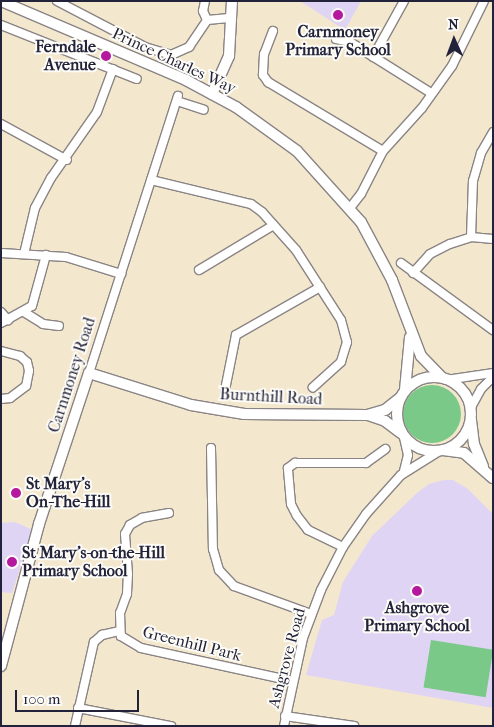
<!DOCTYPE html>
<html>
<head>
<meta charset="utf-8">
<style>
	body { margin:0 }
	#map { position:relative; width:494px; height:727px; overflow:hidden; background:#f3e7ce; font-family:"IM FELL French Canon",serif }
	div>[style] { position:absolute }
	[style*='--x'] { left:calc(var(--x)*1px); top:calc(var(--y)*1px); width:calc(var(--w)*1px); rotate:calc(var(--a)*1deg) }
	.built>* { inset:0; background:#e0d4f4 }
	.green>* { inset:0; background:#7bc988; transform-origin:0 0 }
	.round { border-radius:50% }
	.roads { filter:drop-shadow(1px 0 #8a8484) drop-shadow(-1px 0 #8a8484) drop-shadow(0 1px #8a8484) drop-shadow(0 -1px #8a8484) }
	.minor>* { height:8px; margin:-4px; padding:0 4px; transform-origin:4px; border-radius:4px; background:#fff }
	.tertiary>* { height:10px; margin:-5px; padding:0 5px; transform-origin:5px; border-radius:5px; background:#fff }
	.tertiary>.ring { margin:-5px; padding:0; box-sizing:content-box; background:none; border:10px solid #fff; border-radius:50% }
	.dots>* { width:14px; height:14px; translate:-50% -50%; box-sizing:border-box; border:2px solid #fdfcf7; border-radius:50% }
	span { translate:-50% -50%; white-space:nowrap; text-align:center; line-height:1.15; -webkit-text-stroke:4px #fdfcf7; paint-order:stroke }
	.poi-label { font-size:16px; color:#22223b; font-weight:700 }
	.right { translate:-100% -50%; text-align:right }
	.left { translate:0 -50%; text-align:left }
	.street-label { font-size:16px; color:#22223b }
	.frame { position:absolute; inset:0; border:2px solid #22223b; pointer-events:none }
	.north { position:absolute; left:429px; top:15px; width:50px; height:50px; -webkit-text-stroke:4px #fdfcf7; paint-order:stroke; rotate:358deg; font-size:14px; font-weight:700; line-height:20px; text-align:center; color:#22223b }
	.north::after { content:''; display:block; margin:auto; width:18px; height:22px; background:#22223b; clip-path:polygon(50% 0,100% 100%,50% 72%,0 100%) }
	.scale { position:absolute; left:15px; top:690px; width:124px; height:22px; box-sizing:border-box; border:2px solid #22223b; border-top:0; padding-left:6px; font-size:15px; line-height:18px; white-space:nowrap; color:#22223b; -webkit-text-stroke:4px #fdfcf7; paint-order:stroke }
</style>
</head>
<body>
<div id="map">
	<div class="built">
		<div style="clip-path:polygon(300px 1px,361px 1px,345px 30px)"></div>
		<div style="clip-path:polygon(444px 480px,453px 480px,468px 489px,493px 514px,493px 708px,306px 675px,322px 620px,334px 615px,343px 582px,372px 536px,417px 493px,429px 484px)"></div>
		<div style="clip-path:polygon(15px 522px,33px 530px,12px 593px,1px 592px,1px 523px)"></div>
	</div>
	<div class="green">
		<div class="round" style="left:403px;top:385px;width:58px;height:58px"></div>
		<div style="left:431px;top:640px;width:63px;height:48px;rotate:9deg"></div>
	</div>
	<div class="roads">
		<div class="minor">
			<div style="--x:57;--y:1;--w:99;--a:27.6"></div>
			<div style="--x:145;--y:47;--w:27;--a:17"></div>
			<div style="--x:171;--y:55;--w:20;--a:-24"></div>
			<div style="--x:189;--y:47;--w:32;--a:-56"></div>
			<div style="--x:207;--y:20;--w:25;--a:-5"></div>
			<div style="--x:205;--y:1;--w:10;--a:101"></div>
			<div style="--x:203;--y:11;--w:10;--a:66"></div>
			<div style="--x:1;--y:25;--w:146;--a:21.7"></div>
			<div style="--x:273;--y:31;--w:25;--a:111"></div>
			<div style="--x:264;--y:54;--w:21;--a:93"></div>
			<div style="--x:263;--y:75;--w:9;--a:54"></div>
			<div style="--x:268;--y:82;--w:134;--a:31"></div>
			<div style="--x:336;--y:39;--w:14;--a:12"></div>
			<div style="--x:350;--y:42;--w:96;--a:32.2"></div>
			<div style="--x:373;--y:57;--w:64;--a:-61"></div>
			<div style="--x:177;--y:101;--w:28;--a:18"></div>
			<div style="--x:1;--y:124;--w:75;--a:28.6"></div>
			<div style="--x:151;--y:180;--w:103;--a:13.5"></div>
			<div style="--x:251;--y:204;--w:14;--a:36"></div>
			<div style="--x:262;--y:212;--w:51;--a:48.2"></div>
			<div style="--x:296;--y:250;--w:83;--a:57.3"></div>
			<div style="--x:341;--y:320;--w:23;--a:75"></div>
			<div style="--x:347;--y:342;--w:21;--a:107"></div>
			<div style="--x:341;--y:362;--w:38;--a:138"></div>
			<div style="--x:350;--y:208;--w:18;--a:-52"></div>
			<div style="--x:361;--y:194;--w:48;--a:-62.9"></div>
			<div style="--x:383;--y:151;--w:58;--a:-47.8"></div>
			<div style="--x:422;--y:108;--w:52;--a:-54.5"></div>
			<div style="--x:452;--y:66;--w:72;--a:-63.8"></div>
			<div style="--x:471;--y:237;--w:56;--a:-88"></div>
			<div style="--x:473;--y:181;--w:29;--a:-74"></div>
			<div style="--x:481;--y:153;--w:24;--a:-60"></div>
			<div style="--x:1;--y:253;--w:65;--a:3.5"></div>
			<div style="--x:66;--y:257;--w:58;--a:17.2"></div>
			<div style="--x:24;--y:254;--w:47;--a:-76.6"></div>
			<div style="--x:35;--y:208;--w:34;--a:-62"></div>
			<div style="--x:51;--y:178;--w:80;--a:-55.1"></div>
			<div style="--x:97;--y:112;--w:46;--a:-69.6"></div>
			<div style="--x:401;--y:263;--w:114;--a:36.1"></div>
			<div style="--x:199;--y:270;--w:87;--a:-31"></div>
			<div style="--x:413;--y:273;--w:25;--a:-48"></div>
			<div style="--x:430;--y:254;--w:22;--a:-27"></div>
			<div style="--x:450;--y:244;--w:22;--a:-18"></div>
			<div style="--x:471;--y:237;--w:22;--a:5"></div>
			<div style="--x:1;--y:312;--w:11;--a:49"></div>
			<div style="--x:24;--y:312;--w:22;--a:32"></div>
			<div style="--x:43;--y:324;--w:16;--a:7"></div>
			<div style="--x:1;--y:323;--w:35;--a:-29"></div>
			<div style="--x:32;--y:306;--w:53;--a:-74.6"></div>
			<div style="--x:1;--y:351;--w:20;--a:15"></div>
			<div style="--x:20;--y:356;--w:9;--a:41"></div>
			<div style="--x:27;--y:362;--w:9;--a:77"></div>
			<div style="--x:29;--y:371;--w:15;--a:101"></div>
			<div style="--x:26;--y:386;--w:20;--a:143"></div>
			<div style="--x:10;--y:398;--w:9;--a:174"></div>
			<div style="--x:89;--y:373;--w:291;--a:-72.2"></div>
			<div style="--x:446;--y:380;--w:48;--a:-8.5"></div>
			<div style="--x:225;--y:390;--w:56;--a:-78.7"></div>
			<div style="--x:236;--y:335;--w:97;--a:-29.7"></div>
			<div style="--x:470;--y:409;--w:23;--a:-61"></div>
			<div style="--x:481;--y:389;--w:17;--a:-45"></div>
			<div style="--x:211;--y:448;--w:101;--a:88.9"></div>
			<div style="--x:213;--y:549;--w:22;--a:74"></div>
			<div style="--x:219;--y:570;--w:22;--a:47"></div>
			<div style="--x:234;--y:586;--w:82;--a:20"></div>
			<div style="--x:404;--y:471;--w:16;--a:-76"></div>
			<div style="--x:408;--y:455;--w:18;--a:-103"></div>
			<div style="--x:169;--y:513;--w:27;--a:170"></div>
			<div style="--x:142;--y:518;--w:14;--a:150"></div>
			<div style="--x:130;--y:525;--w:10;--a:119"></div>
			<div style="--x:125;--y:534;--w:40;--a:85.7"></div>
			<div style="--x:128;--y:574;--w:20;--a:93"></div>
			<div style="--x:127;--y:594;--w:20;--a:110"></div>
			<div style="--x:120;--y:613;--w:23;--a:88"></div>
			<div style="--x:121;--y:636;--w:23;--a:31"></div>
			<div style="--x:141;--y:648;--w:155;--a:12.3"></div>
			<div style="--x:343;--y:547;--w:39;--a:-154"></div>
			<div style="--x:308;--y:530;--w:18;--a:-128"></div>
			<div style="--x:297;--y:516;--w:13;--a:-117"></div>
			<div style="--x:291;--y:504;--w:36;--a:-95"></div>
			<div style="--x:288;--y:468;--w:9;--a:-36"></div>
			<div style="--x:295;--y:463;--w:71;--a:0"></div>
			<div style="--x:366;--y:463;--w:24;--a:-36"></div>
			<div style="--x:78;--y:708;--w:95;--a:11"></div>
			<div style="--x:285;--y:716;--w:70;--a:8.2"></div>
			<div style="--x:75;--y:726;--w:86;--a:-77.3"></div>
			<div style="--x:94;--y:642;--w:11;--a:-41"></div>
			<div style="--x:102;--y:635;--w:17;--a:-13"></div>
			<div style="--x:284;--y:726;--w:90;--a:-77.8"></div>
			<div style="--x:303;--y:638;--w:51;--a:-69.4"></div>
			<div style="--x:321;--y:590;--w:48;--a:-62.9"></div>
			<div style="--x:343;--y:547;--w:40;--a:-55.1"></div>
			<div style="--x:366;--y:514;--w:52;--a:-48.1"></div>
			<div style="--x:401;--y:475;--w:47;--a:-32"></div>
		</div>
		<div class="tertiary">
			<div style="--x:1;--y:1;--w:201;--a:23.1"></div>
			<div style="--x:186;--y:80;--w:57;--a:28.4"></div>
			<div style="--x:236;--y:107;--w:75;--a:35.8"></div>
			<div style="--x:297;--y:151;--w:96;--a:48"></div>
			<div style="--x:361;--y:222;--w:66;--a:61.9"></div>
			<div style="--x:392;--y:280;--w:81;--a:69.1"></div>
			<div style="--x:421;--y:356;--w:30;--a:46"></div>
			<div style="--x:212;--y:94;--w:42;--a:-65.9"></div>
			<div style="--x:229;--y:56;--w:55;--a:-86.9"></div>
			<div class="ring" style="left:397px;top:377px;width:64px;height:64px"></div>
			<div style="--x:405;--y:390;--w:53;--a:-84.6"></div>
			<div style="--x:368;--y:415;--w:18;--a:19"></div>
			<div style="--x:385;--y:421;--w:20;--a:37"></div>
			<div style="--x:471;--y:420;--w:24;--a:83"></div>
			<div style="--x:474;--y:444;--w:24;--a:68"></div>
			<div style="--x:443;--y:450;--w:21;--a:8"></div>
			<div style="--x:464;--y:453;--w:38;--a:41"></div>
			<div style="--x:1;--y:666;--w:147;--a:-75"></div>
			<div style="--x:39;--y:524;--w:159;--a:-71.7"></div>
			<div style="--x:89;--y:373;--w:107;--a:17.4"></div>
			<div style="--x:191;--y:405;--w:54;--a:9.6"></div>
			<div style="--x:244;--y:414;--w:123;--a:0.5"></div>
			<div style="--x:367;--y:415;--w:19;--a:-16"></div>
			<div style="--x:385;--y:410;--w:19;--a:-39"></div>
		</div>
	</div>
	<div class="dots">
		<div style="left:338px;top:15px;background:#b5179e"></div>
		<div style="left:106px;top:56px;background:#b5179e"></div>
		<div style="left:16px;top:493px;background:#b5179e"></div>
		<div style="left:12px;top:562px;background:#b5179e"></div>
		<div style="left:417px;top:591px;background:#b5179e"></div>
	</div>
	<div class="poi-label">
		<span style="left:338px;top:41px">Carnmoney<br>Primary School</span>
		<span class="right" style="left:96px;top:56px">Ferndale<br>Avenue</span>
		<span class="left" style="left:26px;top:493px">St Mary's<br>On-The-Hill</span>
		<span class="left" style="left:22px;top:562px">St Mary's-on-the-Hill<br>Primary School</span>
		<span style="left:417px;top:617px">Ashgrove<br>Primary School</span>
	</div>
	<div class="street-label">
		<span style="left:174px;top:61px;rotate:25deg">Prince Charles Way</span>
		<span style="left:72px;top:375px;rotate:-72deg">Carnmoney Road</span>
		<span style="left:271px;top:397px;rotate:3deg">Burnthill Road</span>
		<span style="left:192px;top:644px;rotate:14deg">Greenhill Park</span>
		<span style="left:287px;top:658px;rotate:-75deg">Ashgrove Road</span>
	</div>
	<div class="frame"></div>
	<div class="north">N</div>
	<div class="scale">100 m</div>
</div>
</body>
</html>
